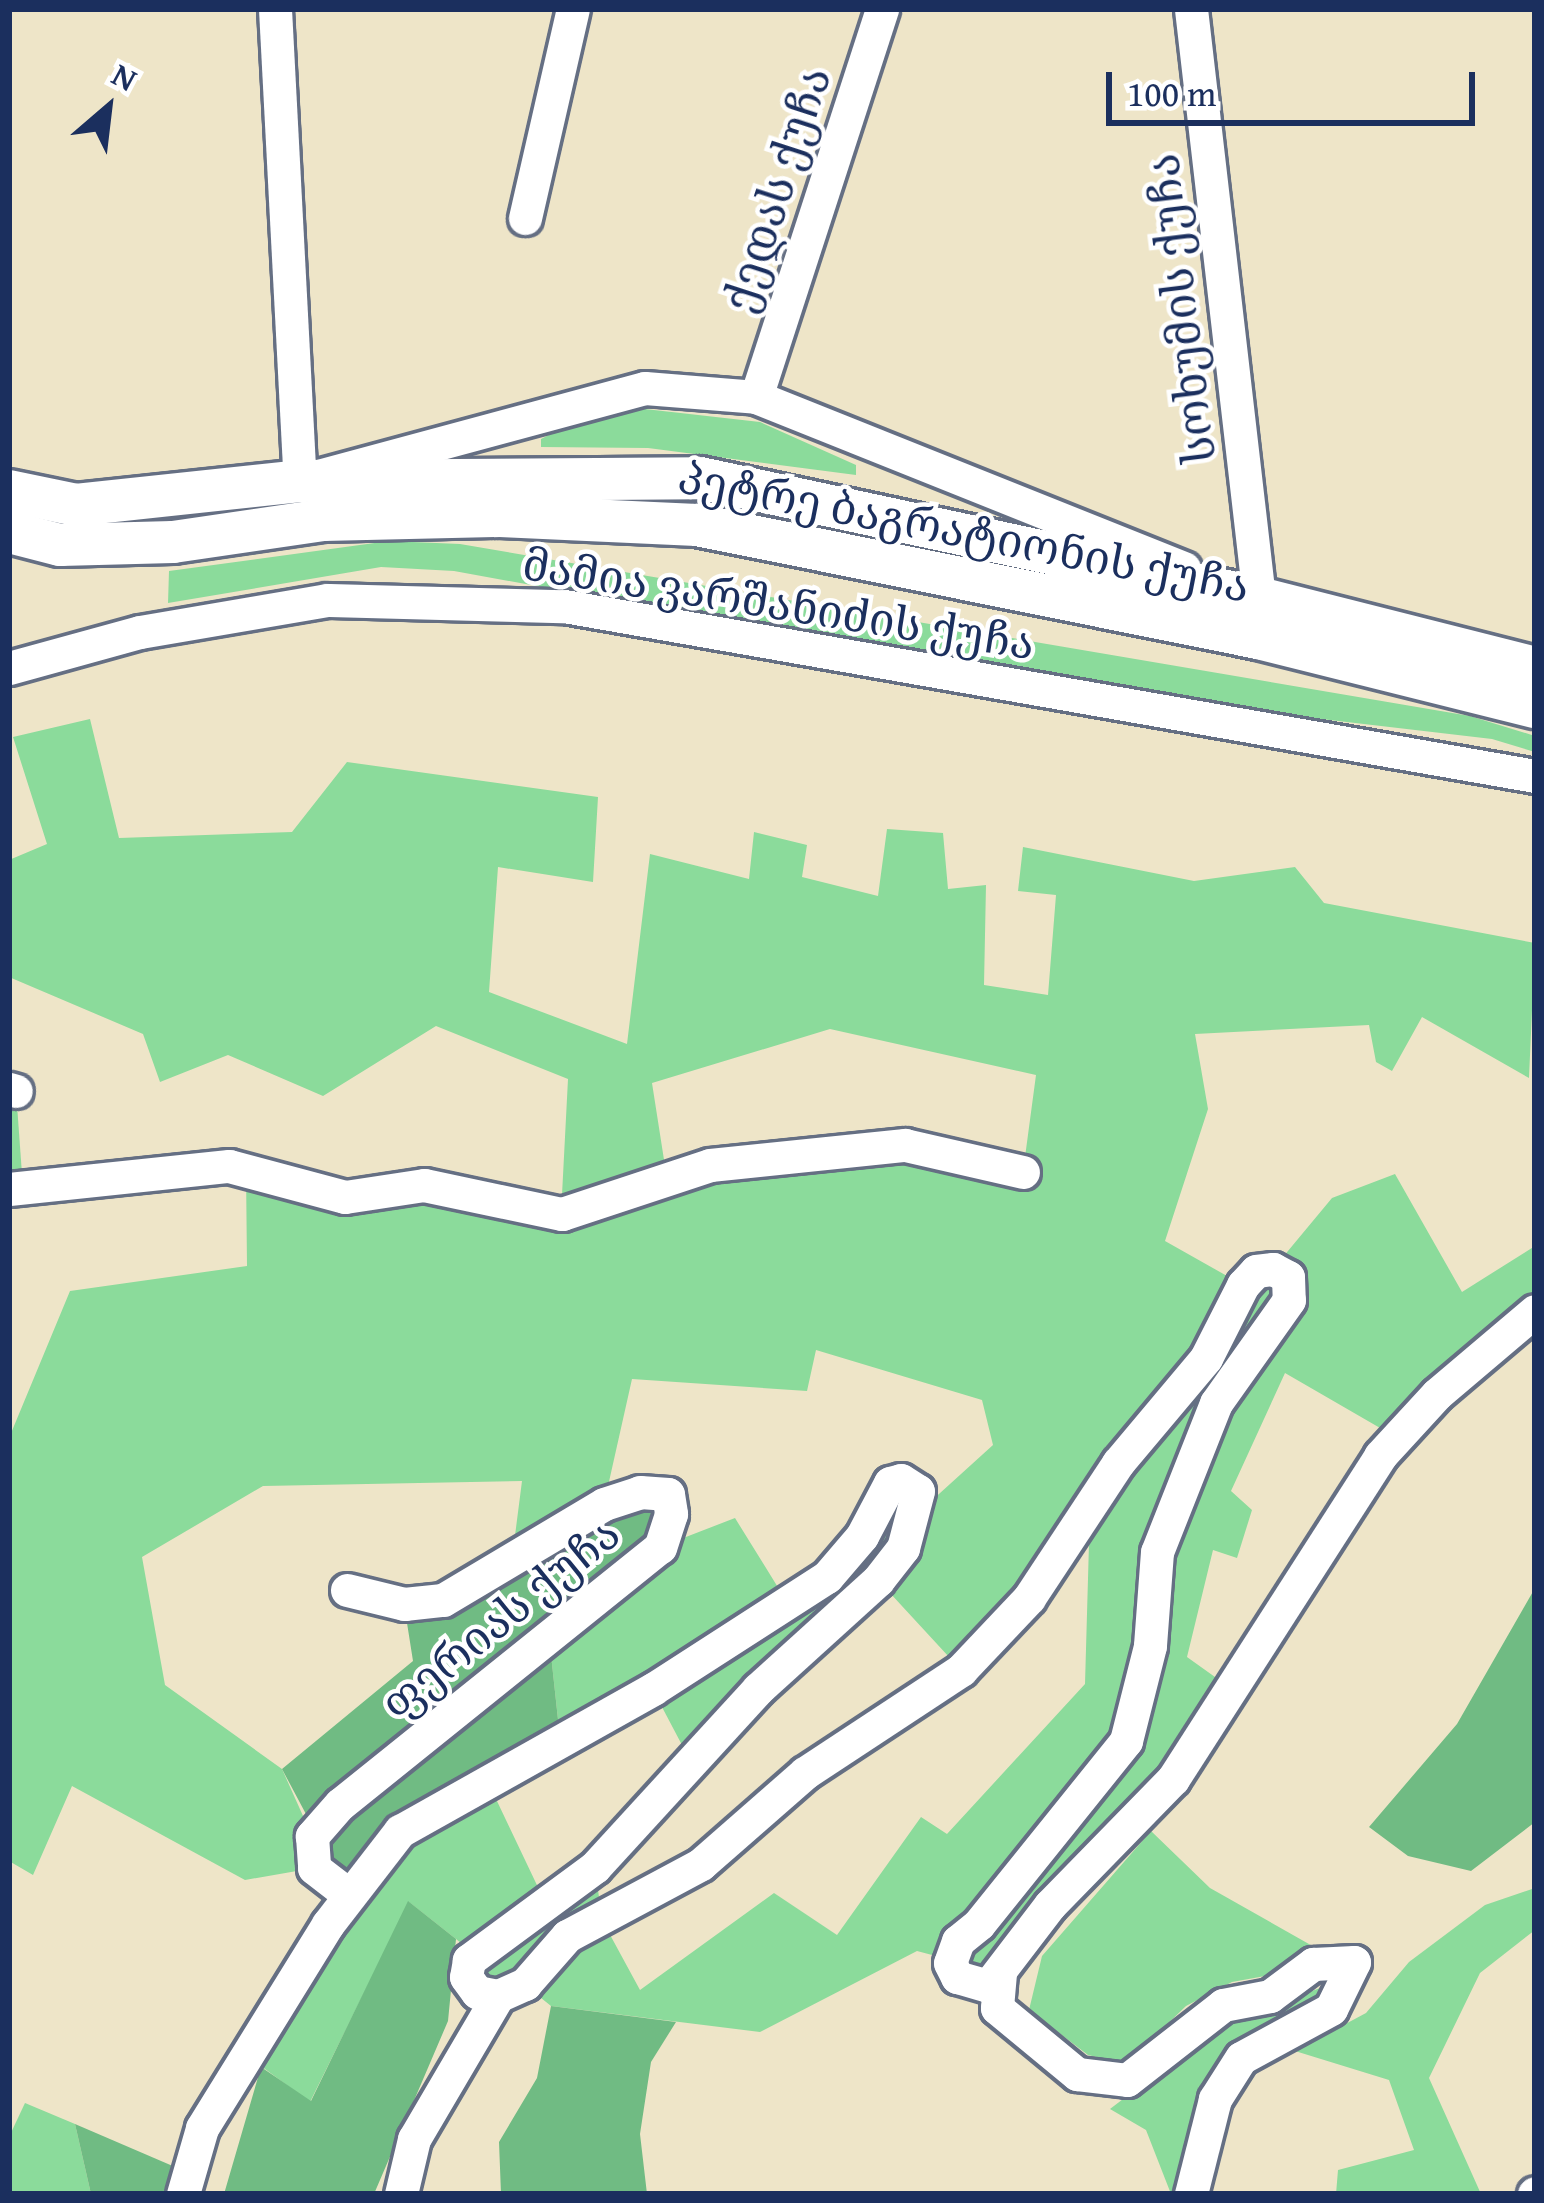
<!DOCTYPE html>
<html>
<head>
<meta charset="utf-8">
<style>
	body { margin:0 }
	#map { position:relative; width:1544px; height:2203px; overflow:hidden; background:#eee5c8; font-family:"Gentium Book Plus","Noto Serif Georgian",serif }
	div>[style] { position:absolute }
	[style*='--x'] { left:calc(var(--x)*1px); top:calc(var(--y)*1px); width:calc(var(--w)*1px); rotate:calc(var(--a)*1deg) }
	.green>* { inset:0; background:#8bdb9b }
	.forest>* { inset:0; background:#70bb83 }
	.roads { filter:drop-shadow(3px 0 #656f83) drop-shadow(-3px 0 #656f83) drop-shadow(0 3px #656f83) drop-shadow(0 -3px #656f83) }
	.minor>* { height:33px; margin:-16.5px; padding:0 16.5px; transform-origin:16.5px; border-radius:16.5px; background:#fff }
	.major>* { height:42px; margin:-21px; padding:0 21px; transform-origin:21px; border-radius:21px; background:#fff }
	span { translate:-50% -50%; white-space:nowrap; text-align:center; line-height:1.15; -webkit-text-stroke:9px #fff; paint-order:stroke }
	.street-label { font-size:45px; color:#1b2f5e }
	.frame { position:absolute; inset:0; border:12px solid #1b2f5e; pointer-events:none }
	.north { position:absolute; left:48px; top:48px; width:120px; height:120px; -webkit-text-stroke:9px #fff; paint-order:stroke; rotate:28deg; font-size:33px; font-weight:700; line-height:48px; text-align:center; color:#1b2f5e }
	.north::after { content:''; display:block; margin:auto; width:42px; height:54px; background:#1b2f5e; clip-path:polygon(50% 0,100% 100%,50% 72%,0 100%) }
	.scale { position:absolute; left:1106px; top:72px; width:369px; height:54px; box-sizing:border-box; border:6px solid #1b2f5e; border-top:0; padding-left:15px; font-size:36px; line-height:42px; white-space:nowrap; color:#1b2f5e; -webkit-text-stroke:9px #fff; paint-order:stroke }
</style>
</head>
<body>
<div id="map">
	<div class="green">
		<div style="clip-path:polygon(645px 409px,760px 422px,856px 465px,856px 475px,648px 448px,541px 447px,541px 439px,580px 419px)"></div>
		<div style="clip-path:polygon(389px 541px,460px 544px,1470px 716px,1535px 736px,1535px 752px,1492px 739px,1167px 701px,454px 571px,381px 567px,168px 603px,169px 571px)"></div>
		<div style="clip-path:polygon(evenodd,90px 719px,119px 838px,292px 832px,347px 762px,598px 797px,593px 882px,498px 867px,489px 992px,627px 1044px,650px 854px,749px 879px,754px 832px,807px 845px,802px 877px,878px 896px,887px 829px,943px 833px,948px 889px,986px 885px,984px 985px,1048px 995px,1056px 895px,1018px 891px,1023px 847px,1194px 881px,1295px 867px,1324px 903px,1535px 943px,1529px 1078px,1422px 1017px,1392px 1071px,1376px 1062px,1369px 1025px,1195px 1034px,1208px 1109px,1165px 1241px,1243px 1285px,1273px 1269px,1332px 1198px,1395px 1174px,1462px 1292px,1535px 1246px,1535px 1301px,1387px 1432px,1285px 1373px,1231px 1491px,1252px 1510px,1237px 1558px,1213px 1550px,1187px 1657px,1229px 1687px,1000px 1973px,917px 1951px,760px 2032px,551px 2006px,525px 1985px,477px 1992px,475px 1954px,409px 1902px,310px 2102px,247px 2056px,368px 1867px,487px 1780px,545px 1902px,595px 1867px,602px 1920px,640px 1990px,774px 1893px,837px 1935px,921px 1817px,947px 1834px,1085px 1684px,1090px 1508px,961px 1670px,878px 1580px,692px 1764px,653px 1690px,560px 1738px,549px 1636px,660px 1547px,735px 1518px,787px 1602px,883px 1494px,918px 1513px,993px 1445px,982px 1400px,816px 1350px,807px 1391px,632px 1379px,604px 1504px,512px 1559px,522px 1481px,263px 1486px,142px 1557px,165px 1685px,282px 1769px,312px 1836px,314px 1868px,245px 1880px,72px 1786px,33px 1875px,9px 1861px,9px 1438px,70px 1291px,247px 1266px,246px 1171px,345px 1197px,424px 1185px,561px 1214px,568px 1079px,436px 1026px,323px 1096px,228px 1055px,160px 1082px,143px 1034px,9px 977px,9px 860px,47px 844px,13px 737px,90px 719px,830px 1029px,1036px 1075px,1023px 1172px,905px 1145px,667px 1179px,652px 1083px,830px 1029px)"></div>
		<div style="clip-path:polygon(9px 1089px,16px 1091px,23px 1188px,9px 1189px)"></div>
		<div style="clip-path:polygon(1151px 1831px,1210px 1888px,1316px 1948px,1288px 1972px,1232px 1982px,1186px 2006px,1126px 2064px,1088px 2055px,1029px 2010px,1042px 1956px)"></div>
		<div style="clip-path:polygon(1535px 1888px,1535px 1930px,1480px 1973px,1429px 2078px,1481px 2194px,1336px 2194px,1338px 2170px,1414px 2150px,1389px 2080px,1295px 2051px,1366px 2013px,1409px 1962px,1485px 1905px)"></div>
		<div style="clip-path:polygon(1328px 1985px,1326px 1998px,1242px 2044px,1171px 2194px,1146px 2130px,1110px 2109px,1219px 2026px)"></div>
		<div style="clip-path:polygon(25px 2103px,75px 2124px,91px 2194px,9px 2194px,9px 2137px)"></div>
	</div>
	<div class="forest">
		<div style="clip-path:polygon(640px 1492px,671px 1514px,549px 1636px,560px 1738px,487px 1780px,349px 1895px,282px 1769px,413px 1661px,404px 1604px)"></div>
		<div style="clip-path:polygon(1535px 1588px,1535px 1822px,1471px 1871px,1408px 1856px,1369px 1827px,1457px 1724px)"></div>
		<div style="clip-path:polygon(408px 1901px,456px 1939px,448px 2021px,374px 2194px,224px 2194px,261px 2067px,311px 2101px)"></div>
		<div style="clip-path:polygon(551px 2006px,676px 2022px,651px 2062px,640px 2134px,647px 2194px,501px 2194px,499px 2142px,537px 2078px)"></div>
		<div style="clip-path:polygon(75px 2124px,189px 2173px,183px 2194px,91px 2194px)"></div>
	</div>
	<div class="roads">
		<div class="minor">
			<div style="--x:275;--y:9;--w:473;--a:87"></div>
			<div style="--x:300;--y:481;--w:357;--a:-15.1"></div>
			<div style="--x:645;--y:388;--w:111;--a:4.6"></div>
			<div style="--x:756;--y:397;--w:461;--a:21.8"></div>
			<div style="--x:1191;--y:9;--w:593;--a:83.41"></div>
			<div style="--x:1259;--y:598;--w:22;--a:-159"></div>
			<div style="--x:525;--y:218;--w:214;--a:-77.1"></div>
			<div style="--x:756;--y:397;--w:408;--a:-72"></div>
			<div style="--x:9;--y:668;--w:136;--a:-15.4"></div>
			<div style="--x:140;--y:632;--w:190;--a:-9.7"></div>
			<div style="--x:327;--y:600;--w:237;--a:1.5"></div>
			<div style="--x:564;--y:606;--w:986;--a:9.93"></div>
			<div style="--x:9;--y:1089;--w:7;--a:16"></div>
			<div style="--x:9;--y:1189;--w:221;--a:-6"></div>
			<div style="--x:229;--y:1166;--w:120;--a:15"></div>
			<div style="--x:345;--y:1197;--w:80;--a:-8.6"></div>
			<div style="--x:424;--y:1185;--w:141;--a:11.9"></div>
			<div style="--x:562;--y:1214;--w:156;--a:-18.3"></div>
			<div style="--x:710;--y:1165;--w:196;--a:-5.9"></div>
			<div style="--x:905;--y:1145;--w:121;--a:12.9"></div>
			<div style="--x:347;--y:1590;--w:59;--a:13.8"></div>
			<div style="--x:404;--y:1604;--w:39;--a:-6"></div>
			<div style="--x:443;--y:1600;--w:187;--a:-30.8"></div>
			<div style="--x:604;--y:1504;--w:38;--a:-18"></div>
			<div style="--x:640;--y:1492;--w:28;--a:4"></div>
			<div style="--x:668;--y:1494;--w:20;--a:81"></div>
			<div style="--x:671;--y:1514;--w:35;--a:108"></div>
			<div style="--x:660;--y:1547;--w:410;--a:141.2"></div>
			<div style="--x:340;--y:1804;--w:43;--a:131.2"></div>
			<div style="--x:312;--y:1836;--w:32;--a:86"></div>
			<div style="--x:314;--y:1868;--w:44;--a:37.6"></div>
			<div style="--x:1000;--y:1973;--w:35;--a:95"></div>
			<div style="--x:997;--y:2008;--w:104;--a:39.5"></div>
			<div style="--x:1077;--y:2074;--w:50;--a:6.8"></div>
			<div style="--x:1127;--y:2080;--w:122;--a:-38"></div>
			<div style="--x:1223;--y:2005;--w:48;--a:-10.8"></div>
			<div style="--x:1270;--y:1996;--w:54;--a:-36.7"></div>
			<div style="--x:1313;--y:1964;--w:41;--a:-2.8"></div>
			<div style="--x:1354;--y:1962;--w:52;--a:116.1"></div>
			<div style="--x:1331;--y:2009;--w:102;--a:151.4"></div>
			<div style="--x:1241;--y:2058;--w:49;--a:122.4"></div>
			<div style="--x:1215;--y:2099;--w:98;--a:104.2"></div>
			<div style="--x:183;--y:2194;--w:69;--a:-73.9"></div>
			<div style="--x:202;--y:2128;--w:240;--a:-58.3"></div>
			<div style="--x:328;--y:1924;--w:118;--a:-52.3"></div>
			<div style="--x:400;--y:1831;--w:290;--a:-29.3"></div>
			<div style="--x:653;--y:1689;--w:207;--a:-32.8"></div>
			<div style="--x:827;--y:1577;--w:54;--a:-49.5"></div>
			<div style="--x:862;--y:1536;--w:60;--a:-62.2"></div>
			<div style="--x:890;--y:1483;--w:11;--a:-15"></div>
			<div style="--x:901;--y:1480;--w:20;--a:33"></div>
			<div style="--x:918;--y:1491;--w:59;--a:104.7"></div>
			<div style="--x:903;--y:1548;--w:41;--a:128"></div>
			<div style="--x:878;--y:1580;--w:162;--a:137.8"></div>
			<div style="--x:758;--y:1689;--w:241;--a:132.5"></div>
			<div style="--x:595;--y:1867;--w:157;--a:143.6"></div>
			<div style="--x:469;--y:1960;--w:17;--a:100"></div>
			<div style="--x:466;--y:1977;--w:19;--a:54"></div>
			<div style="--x:477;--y:1992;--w:21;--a:11"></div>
			<div style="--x:498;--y:1996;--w:30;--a:-24"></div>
			<div style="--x:525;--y:1984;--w:64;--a:-48.8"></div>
			<div style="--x:567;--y:1936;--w:152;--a:-28.2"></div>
			<div style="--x:701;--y:1864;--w:138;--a:-41.2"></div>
			<div style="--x:805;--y:1773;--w:187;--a:-33.4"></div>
			<div style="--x:961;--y:1670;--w:99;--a:-46.6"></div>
			<div style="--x:1029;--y:1598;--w:162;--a:-56.6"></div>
			<div style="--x:1118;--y:1463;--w:137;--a:-50"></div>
			<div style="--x:1206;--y:1358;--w:82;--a:-63.1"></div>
			<div style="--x:1243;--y:1285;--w:19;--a:-47"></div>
			<div style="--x:1256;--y:1271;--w:17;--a:-7"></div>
			<div style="--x:1273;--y:1269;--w:17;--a:28"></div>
			<div style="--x:1288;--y:1277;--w:23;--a:88"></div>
			<div style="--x:1289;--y:1300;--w:126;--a:125.3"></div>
			<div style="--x:1216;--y:1403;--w:160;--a:111.6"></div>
			<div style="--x:1157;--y:1552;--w:94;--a:94.3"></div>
			<div style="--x:1150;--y:1646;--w:98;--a:104.2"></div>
			<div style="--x:1126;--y:1741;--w:235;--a:128.8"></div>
			<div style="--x:979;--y:1924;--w:27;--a:141"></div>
			<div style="--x:958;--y:1941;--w:23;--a:110"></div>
			<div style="--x:950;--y:1963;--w:16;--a:63"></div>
			<div style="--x:957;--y:1977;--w:32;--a:16"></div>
			<div style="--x:988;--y:1986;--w:102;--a:-52.6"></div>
			<div style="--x:1050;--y:1905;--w:176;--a:-45.7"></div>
			<div style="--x:1173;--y:1779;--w:384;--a:-57.3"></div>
			<div style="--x:1380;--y:1456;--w:84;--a:-47.4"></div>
			<div style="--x:1437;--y:1394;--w:128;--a:-40.3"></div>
			<div style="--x:401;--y:2194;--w:57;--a:-76.7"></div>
			<div style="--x:414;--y:2139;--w:166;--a:-59.6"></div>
			<div style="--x:1534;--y:2194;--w:1;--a:-45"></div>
		</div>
		<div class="major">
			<div style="--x:9;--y:491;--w:68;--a:11.8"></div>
			<div style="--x:76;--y:505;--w:225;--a:-6.1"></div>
			<div style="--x:300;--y:481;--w:400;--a:-0.4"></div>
			<div style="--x:700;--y:478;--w:572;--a:12.12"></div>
			<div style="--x:1259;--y:598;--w:285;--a:14.2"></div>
			<div style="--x:9;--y:532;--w:53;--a:14.3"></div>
			<div style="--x:60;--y:545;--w:113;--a:-1.5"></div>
			<div style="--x:173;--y:542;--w:152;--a:-8.3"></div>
			<div style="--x:323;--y:520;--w:177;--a:-1.3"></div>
			<div style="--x:500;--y:516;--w:197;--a:2.6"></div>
			<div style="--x:697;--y:525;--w:572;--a:11.39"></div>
			<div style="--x:1258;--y:638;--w:285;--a:14"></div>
		</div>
	</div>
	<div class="street-label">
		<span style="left:776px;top:189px;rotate:-72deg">ქედას ქუჩა</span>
		<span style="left:1180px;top:309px;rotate:-97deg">სოხუმის ქუჩა</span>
		<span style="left:964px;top:531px;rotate:11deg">პეტრე ბაგრატიონის ქუჩა</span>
		<span style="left:779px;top:603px;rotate:9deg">მამია ვარშანიძის ქუჩა</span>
		<span style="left:500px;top:1618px;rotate:-39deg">ფერიას ქუჩა</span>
	</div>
	<div class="frame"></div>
	<div class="north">N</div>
	<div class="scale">100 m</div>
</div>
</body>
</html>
